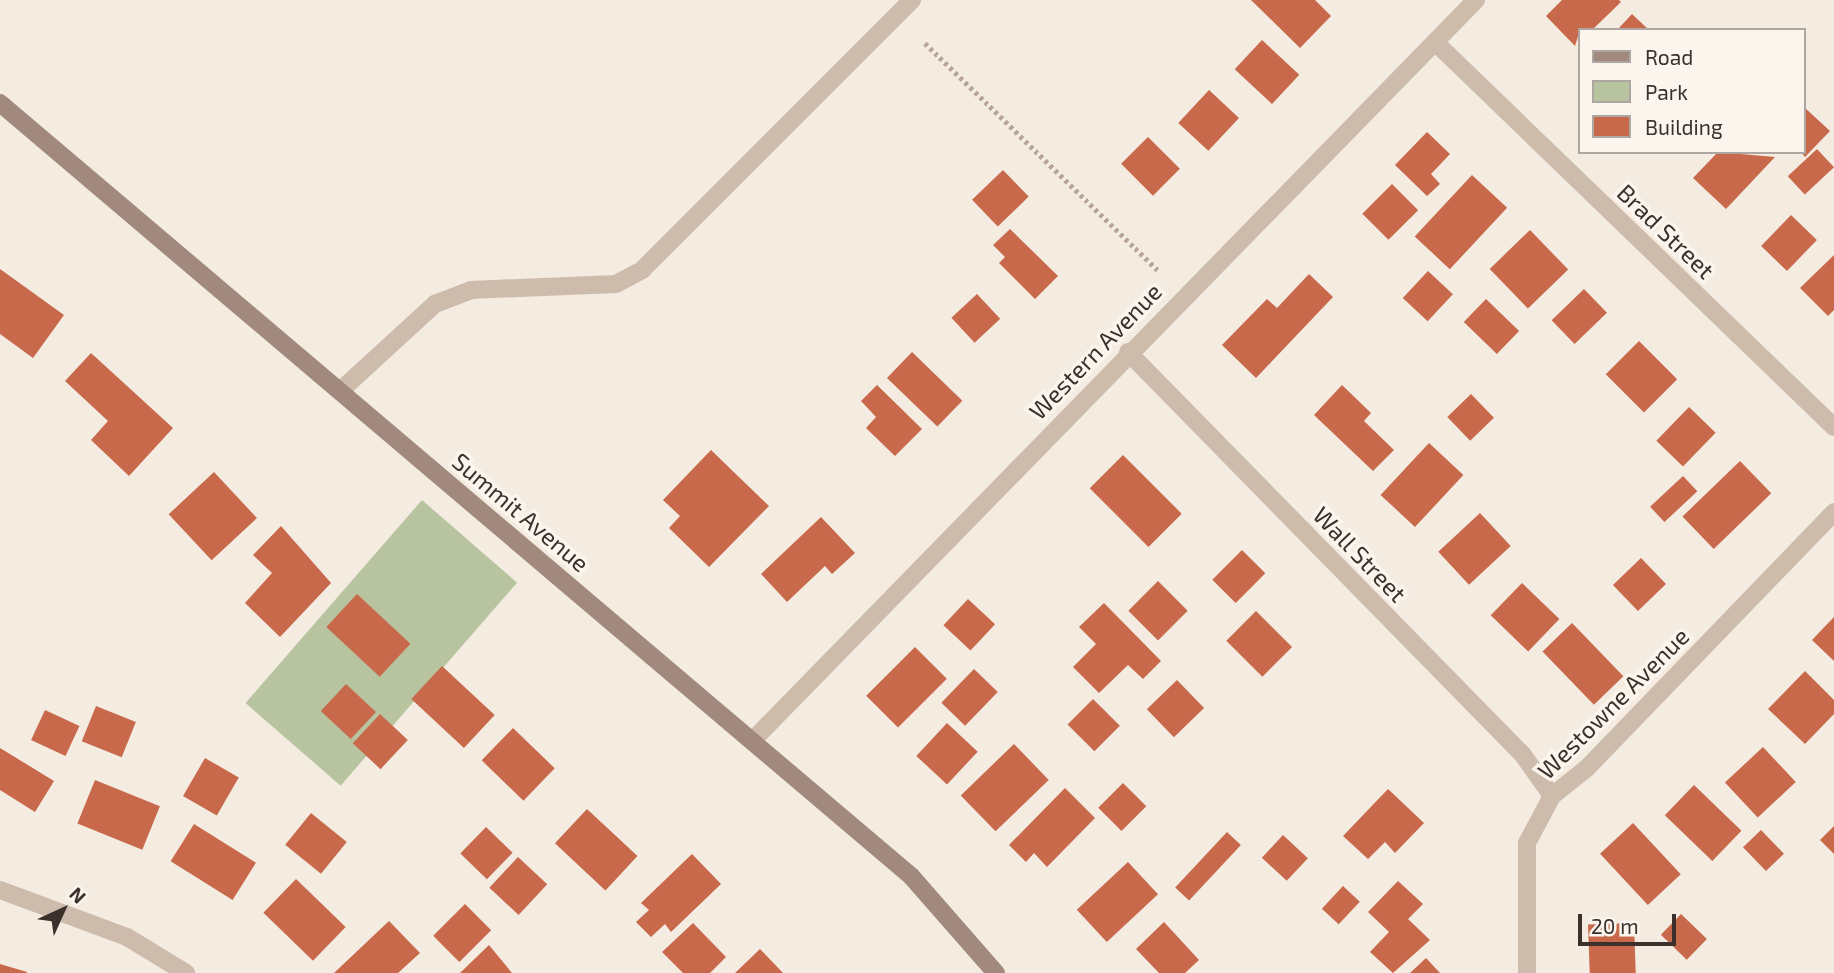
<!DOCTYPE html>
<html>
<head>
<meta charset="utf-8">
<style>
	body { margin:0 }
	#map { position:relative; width:1834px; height:973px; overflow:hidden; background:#f4ebe1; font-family:"Exo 2",sans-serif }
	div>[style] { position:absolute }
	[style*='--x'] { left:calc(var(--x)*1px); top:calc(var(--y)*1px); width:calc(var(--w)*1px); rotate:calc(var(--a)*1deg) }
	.green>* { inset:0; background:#b8c4a0; transform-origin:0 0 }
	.building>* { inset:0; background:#c8694b; transform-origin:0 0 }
	.path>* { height:4.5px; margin-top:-2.25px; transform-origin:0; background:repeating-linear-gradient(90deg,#b9a596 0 3.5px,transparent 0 7px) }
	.service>* { height:18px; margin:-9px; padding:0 9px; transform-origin:9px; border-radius:9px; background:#cdbbac }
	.minor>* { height:18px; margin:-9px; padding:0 9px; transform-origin:9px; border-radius:9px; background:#cdbbac }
	.secondary>* { height:18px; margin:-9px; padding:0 9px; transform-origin:9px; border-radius:9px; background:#a18a7d }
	span { translate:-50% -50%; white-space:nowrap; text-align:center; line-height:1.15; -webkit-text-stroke:7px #fbf5ee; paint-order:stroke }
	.street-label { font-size:24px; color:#3b302b }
	.legend { position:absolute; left:1578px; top:28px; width:228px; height:126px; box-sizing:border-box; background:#fbf5ee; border:2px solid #aea6a0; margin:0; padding:9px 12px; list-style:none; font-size:21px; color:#3b302b }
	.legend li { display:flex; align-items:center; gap:14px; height:35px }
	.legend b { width:35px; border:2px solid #aea6a0 }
	.north { position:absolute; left:28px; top:875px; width:70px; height:70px; -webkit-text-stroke:5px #fbf5ee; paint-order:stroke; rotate:45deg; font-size:19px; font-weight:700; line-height:28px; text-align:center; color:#3b302b }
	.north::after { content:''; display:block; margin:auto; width:24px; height:32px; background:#3b302b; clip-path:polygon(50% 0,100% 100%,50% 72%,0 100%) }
	.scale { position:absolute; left:1578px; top:914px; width:98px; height:32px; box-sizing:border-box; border:4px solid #3b302b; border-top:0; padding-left:9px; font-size:21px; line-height:24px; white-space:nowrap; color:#3b302b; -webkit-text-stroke:5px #fbf5ee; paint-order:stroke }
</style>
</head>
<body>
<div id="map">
	<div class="green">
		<div style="left:422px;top:500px;width:126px;height:269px;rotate:41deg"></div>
	</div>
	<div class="building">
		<div style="clip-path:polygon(1251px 0,1315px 0,1331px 16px,1300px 48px)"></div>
		<div style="clip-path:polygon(1562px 0,1619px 0,1621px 2px,1592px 30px,1580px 30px,1575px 46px,1546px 16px)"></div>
		<div style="clip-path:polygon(1632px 14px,1649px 30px,1617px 30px)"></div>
		<div style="left:1262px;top:40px;width:51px;height:40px;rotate:43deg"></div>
		<div style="left:1209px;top:90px;width:41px;height:45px;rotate:43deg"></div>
		<div style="clip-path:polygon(1804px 107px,1830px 131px,1805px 157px,1801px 152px)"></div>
		<div style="clip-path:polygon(1427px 132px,1450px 154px,1431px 174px,1440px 184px,1427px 196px,1395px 165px)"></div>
		<div style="left:1148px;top:137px;width:45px;height:38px;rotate:45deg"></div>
		<div style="left:1817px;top:149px;width:25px;height:40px;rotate:47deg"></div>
		<div style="clip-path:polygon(1718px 152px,1775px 157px,1726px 209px,1693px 178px)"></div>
		<div style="left:1003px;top:170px;width:37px;height:43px;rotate:46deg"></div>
		<div style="left:1472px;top:175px;width:48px;height:84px;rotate:43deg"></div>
		<div style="left:1392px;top:184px;width:37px;height:42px;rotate:45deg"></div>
		<div style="left:1791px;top:215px;width:36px;height:43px;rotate:44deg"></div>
		<div style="clip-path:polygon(1010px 229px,1058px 276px,1035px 299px,999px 263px,1005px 257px,993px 245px)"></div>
		<div style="left:1530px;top:230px;width:55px;height:56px;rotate:46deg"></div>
		<div style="clip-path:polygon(1834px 255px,1834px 310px,1828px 316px,1800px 288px)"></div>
		<div style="clip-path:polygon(0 269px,64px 315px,33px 358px,0 334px)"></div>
		<div style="left:1428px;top:271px;width:34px;height:37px;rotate:43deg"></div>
		<div style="clip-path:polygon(1309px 274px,1333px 297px,1256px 378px,1222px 345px,1267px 299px,1277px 308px)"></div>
		<div style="left:1584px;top:289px;width:33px;height:45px;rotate:46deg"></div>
		<div style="left:977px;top:294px;width:34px;height:35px;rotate:47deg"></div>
		<div style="left:1486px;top:299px;width:46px;height:32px;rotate:44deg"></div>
		<div style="left:1639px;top:341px;width:54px;height:47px;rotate:45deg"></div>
		<div style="left:912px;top:352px;width:70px;height:36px;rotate:44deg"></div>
		<div style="clip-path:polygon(91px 353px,173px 428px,129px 476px,91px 440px,108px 421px,65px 381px)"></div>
		<div style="clip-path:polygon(877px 385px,922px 429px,895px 456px,866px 428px,876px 417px,861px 401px)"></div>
		<div style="clip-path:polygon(1342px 385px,1371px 413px,1364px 421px,1394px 450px,1373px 471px,1314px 415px)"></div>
		<div style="left:1471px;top:394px;width:33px;height:33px;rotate:46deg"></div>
		<div style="left:1689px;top:407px;width:37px;height:47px;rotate:44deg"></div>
		<div style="left:1429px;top:443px;width:47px;height:71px;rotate:43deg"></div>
		<div style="clip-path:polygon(711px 450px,769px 506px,709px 567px,669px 528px,680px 516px,663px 500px)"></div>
		<div style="left:1123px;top:455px;width:83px;height:47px;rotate:45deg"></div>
		<div style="left:1740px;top:461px;width:45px;height:80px;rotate:46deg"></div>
		<div style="left:214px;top:472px;width:63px;height:62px;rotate:47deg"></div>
		<div style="left:1683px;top:476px;width:21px;height:45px;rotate:47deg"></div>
		<div style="left:1480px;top:513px;width:45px;height:57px;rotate:47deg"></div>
		<div style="clip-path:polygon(821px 517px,855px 553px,832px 574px,825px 566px,787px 602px,761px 574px)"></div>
		<div style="clip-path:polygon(281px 526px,331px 583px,280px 637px,245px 603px,272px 573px,253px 555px)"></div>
		<div style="left:1242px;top:550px;width:33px;height:42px;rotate:45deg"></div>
		<div style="left:1641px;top:558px;width:36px;height:39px;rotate:46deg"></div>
		<div style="left:1158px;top:581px;width:42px;height:42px;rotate:45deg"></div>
		<div style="left:1522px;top:583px;width:52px;height:45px;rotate:44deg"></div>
		<div style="left:357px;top:594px;width:73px;height:45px;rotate:43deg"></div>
		<div style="left:968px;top:599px;width:37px;height:36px;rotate:43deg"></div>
		<div style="clip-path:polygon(1104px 603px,1161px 661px,1143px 679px,1128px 665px,1099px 693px,1073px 667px,1096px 644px,1079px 627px)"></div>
		<div style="left:1256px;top:611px;width:51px;height:42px;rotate:45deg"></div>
		<div style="clip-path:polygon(1834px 617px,1834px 661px,1812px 640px)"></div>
		<div style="left:1572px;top:623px;width:74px;height:41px;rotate:46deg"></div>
		<div style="left:915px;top:647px;width:45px;height:69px;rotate:45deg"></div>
		<div style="left:442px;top:666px;width:72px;height:45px;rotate:43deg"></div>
		<div style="left:974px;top:669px;width:33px;height:47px;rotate:44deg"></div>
		<div style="clip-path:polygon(1805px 671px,1834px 700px,1834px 714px,1805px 744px,1768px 709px)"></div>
		<div style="left:1177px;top:680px;width:39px;height:42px;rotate:46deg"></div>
		<div style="left:346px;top:684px;width:41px;height:37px;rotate:43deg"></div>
		<div style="left:1093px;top:699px;width:38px;height:36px;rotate:45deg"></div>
		<div style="left:96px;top:706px;width:43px;height:38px;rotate:22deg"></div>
		<div style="left:45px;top:710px;width:38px;height:33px;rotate:25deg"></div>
		<div style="left:380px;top:714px;width:38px;height:40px;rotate:43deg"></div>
		<div style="left:947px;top:723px;width:42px;height:45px;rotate:43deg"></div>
		<div style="left:513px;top:728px;width:58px;height:45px;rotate:44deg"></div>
		<div style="left:1014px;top:744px;width:50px;height:74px;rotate:46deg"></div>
		<div style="left:1763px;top:747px;width:48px;height:52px;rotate:47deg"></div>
		<div style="clip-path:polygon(0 748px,54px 781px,35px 812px,0 790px)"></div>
		<div style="left:205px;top:758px;width:39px;height:44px;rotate:30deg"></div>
		<div style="left:95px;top:780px;width:70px;height:47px;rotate:22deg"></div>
		<div style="left:1123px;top:783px;width:33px;height:35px;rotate:45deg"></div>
		<div style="left:1694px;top:785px;width:66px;height:42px;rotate:44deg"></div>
		<div style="clip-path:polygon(1065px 788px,1095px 818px,1047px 867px,1034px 853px,1026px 862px,1009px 845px)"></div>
		<div style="clip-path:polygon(1388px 789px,1424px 823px,1395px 853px,1385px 842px,1368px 859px,1343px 836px)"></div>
		<div style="left:587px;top:809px;width:69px;height:47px;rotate:43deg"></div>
		<div style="left:311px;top:813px;width:46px;height:41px;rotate:39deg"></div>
		<div style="left:1633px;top:823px;width:70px;height:45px;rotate:47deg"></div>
		<div style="left:194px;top:824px;width:73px;height:44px;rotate:32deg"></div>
		<div style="clip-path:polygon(1834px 826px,1834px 854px,1820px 840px)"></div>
		<div style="left:486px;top:827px;width:37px;height:37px;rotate:44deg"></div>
		<div style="left:1761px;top:830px;width:33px;height:25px;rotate:46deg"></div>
		<div style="left:1227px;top:832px;width:19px;height:76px;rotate:43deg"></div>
		<div style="left:1283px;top:835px;width:34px;height:31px;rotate:43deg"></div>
		<div style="clip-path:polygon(692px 854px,721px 884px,671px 932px,665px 924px,651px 937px,636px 922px,649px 910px,641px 903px)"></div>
		<div style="left:518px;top:857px;width:40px;height:42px;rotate:43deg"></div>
		<div style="left:1128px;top:862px;width:44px;height:70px;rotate:47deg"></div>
		<div style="left:296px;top:879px;width:69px;height:47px;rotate:44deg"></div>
		<div style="clip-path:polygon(1398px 881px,1423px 904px,1408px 919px,1430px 940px,1393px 973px,1370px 952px,1389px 932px,1368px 912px)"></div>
		<div style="left:1343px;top:886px;width:23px;height:31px;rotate:43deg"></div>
		<div style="left:465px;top:904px;width:37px;height:45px;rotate:45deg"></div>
		<div style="left:1681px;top:914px;width:36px;height:29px;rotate:44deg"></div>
		<div style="clip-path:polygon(389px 921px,420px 953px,398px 973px,334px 973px)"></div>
		<div style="clip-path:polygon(1164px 922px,1199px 960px,1185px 973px,1159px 973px,1136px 949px)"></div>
		<div style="clip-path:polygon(693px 923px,726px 957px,710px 973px,683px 973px,662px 952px)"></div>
		<div style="left:1634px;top:923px;width:50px;height:46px;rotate:88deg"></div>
		<div style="clip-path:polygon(489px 945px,512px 973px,460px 973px)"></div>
		<div style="clip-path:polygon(760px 949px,783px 973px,735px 973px)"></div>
		<div style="clip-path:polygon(1426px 958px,1440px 973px,1410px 973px)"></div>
		<div style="clip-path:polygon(0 964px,27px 972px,27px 973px,0 973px)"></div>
	</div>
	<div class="path">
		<div style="--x:925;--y:43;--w:325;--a:44.3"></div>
	</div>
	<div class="service">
		<div style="--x:340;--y:391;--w:129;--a:-42.5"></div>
		<div style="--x:435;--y:304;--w:39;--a:-21"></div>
		<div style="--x:471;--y:290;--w:145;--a:-2.4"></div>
		<div style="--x:616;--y:284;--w:30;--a:-28"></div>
		<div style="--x:642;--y:270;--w:382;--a:-45"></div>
	</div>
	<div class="minor">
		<div style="--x:1435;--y:42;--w:554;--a:43.98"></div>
		<div style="--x:1128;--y:352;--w:564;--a:45.57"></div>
		<div style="--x:1523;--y:755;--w:50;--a:54.7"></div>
		<div style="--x:753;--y:740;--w:1035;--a:-45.67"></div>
		<div style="--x:0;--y:890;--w:135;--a:20.3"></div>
		<div style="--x:127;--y:937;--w:69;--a:31.4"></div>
		<div style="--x:1527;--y:973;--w:130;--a:-90"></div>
		<div style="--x:1527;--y:843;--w:53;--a:-62"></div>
		<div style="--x:1552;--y:796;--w:45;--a:-38.7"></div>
		<div style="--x:1587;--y:768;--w:356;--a:-46"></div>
	</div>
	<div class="secondary">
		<div style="--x:0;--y:103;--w:1195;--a:40.32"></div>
		<div style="--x:911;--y:876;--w:129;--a:48.8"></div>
	</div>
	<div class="street-label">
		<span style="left:1666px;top:231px;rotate:44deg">Brad Street</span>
		<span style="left:1095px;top:351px;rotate:-46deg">Western Avenue</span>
		<span style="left:521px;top:512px;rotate:40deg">Summit Avenue</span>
		<span style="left:1360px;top:554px;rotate:46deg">Wall Street</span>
		<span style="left:1613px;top:703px;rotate:-45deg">Westowne Avenue</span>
	</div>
	<ul class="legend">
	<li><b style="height:9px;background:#a18a7d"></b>Road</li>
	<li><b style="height:19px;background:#b8c4a0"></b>Park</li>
	<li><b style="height:19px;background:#c8694b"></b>Building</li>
	</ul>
	<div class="north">N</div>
	<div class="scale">20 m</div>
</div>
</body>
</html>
